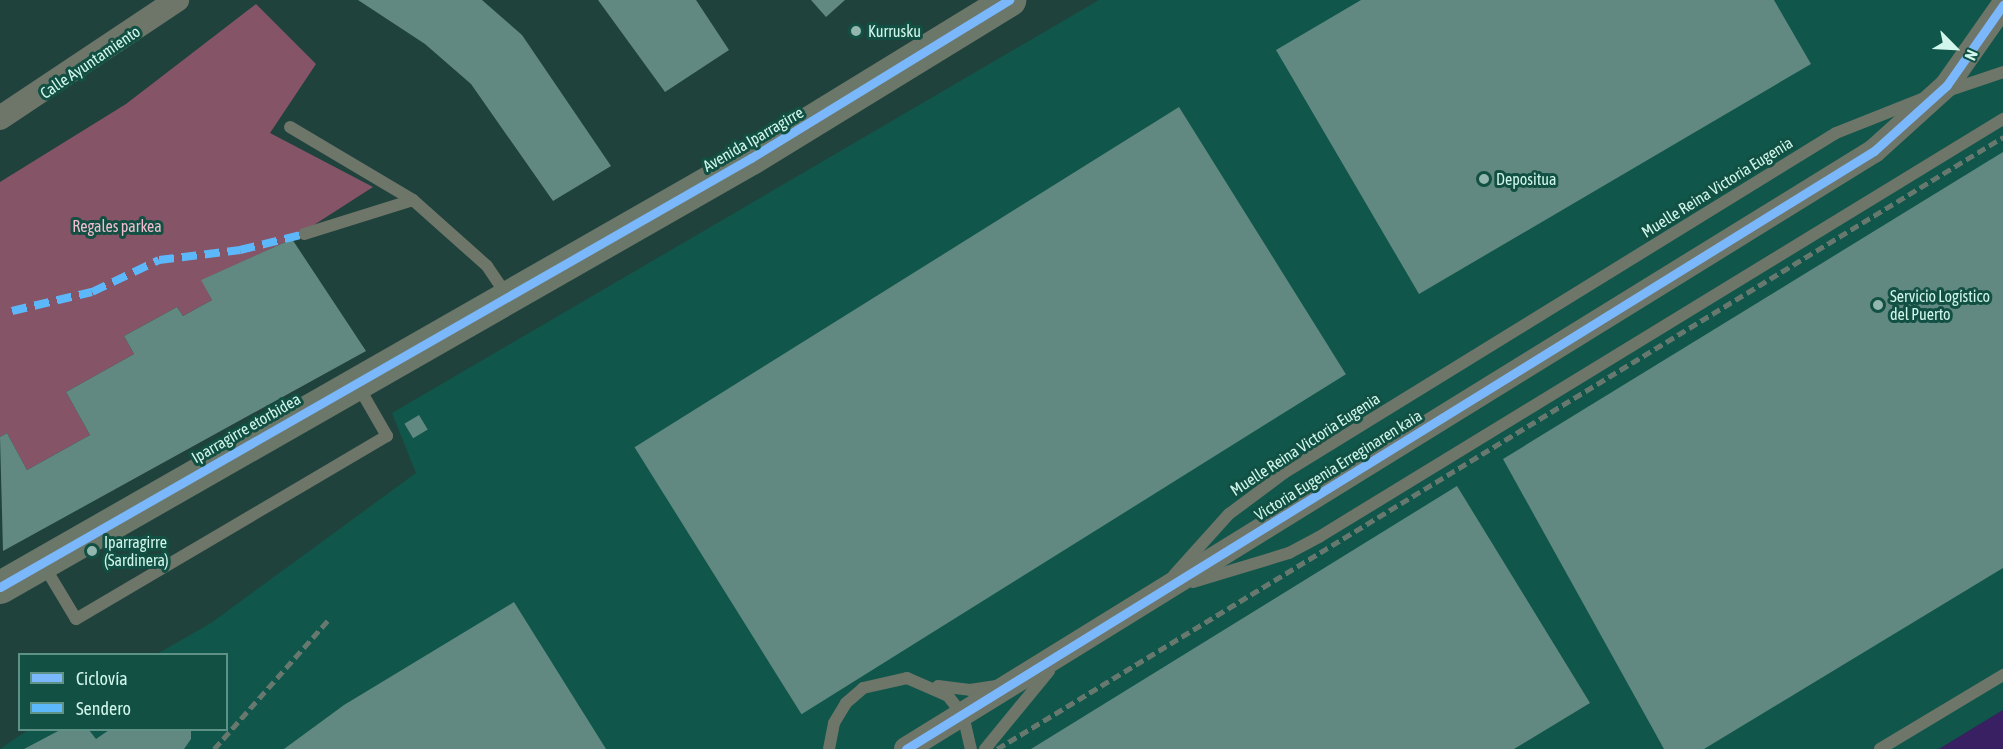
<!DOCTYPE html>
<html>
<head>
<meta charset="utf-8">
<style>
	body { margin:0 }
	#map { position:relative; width:2003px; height:749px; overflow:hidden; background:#20423c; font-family:"Asap Condensed",sans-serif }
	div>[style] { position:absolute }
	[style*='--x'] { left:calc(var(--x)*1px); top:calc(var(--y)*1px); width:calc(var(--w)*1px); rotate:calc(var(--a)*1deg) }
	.built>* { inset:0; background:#10564a }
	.green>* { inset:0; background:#855466 }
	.water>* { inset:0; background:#382062 }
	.building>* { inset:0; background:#618981; transform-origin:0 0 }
	.lane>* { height:12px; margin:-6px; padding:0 6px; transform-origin:6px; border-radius:6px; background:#6e7569 }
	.street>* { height:24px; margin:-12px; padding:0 12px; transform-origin:12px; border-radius:12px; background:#6e7569 }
	.secondary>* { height:33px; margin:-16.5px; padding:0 16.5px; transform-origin:16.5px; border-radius:16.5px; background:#6b7769 }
	.rail>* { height:4.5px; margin-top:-2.25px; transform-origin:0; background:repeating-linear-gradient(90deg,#67786f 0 9px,transparent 0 13.5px) }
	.quiet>* { height:8px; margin-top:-4px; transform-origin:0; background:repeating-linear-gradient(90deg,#5cb8fa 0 15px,transparent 0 23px) }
	.cycleway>* { height:9px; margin:-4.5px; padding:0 4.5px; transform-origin:4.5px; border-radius:4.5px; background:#7ab7fb }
	.dots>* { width:16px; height:16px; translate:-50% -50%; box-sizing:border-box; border:3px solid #125044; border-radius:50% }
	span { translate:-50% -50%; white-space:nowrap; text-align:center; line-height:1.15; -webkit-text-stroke:6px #125044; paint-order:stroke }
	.poi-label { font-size:16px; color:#d1f6ec }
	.left { translate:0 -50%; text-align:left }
	.street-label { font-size:16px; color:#d1f6ec }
	.park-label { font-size:16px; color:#f0bece }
	.legend { position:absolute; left:18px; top:653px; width:210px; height:78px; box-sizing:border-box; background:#125044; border:2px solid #5e9287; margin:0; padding:8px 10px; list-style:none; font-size:18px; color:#d1f6ec }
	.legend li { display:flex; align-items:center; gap:12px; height:30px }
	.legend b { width:30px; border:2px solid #5e9287 }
	.north { position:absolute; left:1925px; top:18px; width:60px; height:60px; -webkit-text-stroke:4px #125044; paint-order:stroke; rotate:114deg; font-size:16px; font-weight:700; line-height:24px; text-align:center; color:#d1f6ec }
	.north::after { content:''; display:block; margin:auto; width:21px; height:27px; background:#d1f6ec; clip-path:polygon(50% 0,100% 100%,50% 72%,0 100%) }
</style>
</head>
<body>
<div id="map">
	<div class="built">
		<div style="clip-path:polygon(1099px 0,2003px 0,2003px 710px,1939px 749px,0 749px,28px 730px,226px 730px,226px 654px,157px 654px,211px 623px,416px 473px,392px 413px)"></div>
	</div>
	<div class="green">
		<div style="clip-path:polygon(256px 4px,316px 64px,270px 133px,373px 187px,292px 239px,202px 280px,212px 300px,183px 316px,177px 307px,124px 336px,134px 354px,66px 392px,90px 435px,27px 470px,7px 433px,0 437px,0 182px,126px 104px)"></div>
	</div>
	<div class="water">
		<div style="clip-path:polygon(2003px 710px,2003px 749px,1939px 749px)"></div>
	</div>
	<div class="building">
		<div style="clip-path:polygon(358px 0,482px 0,522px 35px,611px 166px,553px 201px,471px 84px,425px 44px)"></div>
		<div style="clip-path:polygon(598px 0,696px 0,729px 50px,665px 92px)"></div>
		<div style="clip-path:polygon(811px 0,845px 0,826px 17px)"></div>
		<div style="clip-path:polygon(1361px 0,1774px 0,1811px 64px,1419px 294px,1276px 50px)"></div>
		<div style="left:1179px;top:107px;width:315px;height:642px;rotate:58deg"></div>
		<div style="clip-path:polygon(2003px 152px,2003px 568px,1704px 749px,1664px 749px,1503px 459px)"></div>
		<div style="clip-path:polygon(292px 239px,366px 351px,3px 551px,0 437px,7px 433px,27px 470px,90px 435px,66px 392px,134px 354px,124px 336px,177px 307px,183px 316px,212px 300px,201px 280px)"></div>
		<div style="left:419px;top:415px;width:17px;height:17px;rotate:59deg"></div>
		<div style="clip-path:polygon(1457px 486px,1590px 703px,1514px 749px,1031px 749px)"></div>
		<div style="clip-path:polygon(514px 602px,606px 749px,284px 749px,344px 705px)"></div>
		<div style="clip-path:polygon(60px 730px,89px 730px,96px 739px,109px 730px,191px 730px,191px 739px,184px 749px,24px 749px)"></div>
	</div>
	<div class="lane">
		<div style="--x:1947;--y:91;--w:59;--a:-18.7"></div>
		<div style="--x:290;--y:127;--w:143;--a:30.7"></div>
		<div style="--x:413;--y:200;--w:114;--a:162.7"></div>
		<div style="--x:413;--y:200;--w:99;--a:41.7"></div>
		<div style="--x:487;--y:266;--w:34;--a:56"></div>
		<div style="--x:43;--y:564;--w:64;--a:59"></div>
		<div style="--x:76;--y:619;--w:361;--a:-30.5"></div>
		<div style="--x:387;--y:436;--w:60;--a:-120"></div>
		<div style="--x:1174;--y:575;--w:82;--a:-48"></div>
		<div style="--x:1229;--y:514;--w:69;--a:-36.7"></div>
		<div style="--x:1284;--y:473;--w:648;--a:-31.63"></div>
		<div style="--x:1836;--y:133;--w:92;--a:-21.6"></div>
		<div style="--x:1193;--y:582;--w:100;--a:-16.8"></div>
		<div style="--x:1289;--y:553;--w:34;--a:-28"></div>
		<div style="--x:1319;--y:537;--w:802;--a:-31.43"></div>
		<div style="--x:938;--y:686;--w:32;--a:7"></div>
		<div style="--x:970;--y:690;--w:25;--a:-9"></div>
		<div style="--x:829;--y:749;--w:26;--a:-79"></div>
		<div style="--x:834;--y:723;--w:23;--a:-59"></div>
		<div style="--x:846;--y:703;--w:23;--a:-41"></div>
		<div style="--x:863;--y:688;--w:45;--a:-12.8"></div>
		<div style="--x:907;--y:678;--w:45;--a:23.7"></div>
		<div style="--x:948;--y:696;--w:24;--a:52"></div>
		<div style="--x:963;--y:715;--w:35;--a:77"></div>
		<div style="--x:985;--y:749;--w:101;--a:-50.6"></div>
		<div style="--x:1880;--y:749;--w:144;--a:-31"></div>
	</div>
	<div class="street">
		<div style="--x:0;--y:118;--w:213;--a:-33.7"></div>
		<div style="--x:906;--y:749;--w:1138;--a:-31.71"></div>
		<div style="--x:1874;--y:151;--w:98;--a:-42.1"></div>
		<div style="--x:1947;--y:85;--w:98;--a:-55"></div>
	</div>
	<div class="secondary">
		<div style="--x:0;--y:587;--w:865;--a:-29.74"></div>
		<div style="--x:751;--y:158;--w:303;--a:-31.5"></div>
	</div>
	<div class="rail">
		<div style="--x:214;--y:749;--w:174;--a:-48.5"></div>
		<div style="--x:997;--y:749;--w:1178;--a:-31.31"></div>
	</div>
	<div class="quiet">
		<div style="--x:12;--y:311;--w:82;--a:-13.4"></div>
		<div style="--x:92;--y:292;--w:74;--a:-25.5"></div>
		<div style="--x:159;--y:260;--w:82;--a:-7"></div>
		<div style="--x:240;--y:250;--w:66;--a:-14"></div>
	</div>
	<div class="cycleway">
		<div style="--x:0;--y:587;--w:865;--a:-29.74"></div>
		<div style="--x:751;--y:158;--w:303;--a:-31.5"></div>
		<div style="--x:906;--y:749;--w:1138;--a:-31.71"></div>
		<div style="--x:1874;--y:151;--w:98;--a:-42.1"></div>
		<div style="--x:1947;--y:85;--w:98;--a:-55"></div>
	</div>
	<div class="dots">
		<div style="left:856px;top:31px;background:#93b7ae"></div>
		<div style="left:1484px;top:179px;background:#93b7ae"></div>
		<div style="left:1878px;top:305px;background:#93b7ae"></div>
		<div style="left:92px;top:551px;background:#93b7ae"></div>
	</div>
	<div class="poi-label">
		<span class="left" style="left:868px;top:31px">Kurrusku</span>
		<span class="left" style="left:1496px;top:179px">Depositua</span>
		<span class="left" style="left:1890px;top:305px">Servicio Logístico<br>del Puerto</span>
		<span class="left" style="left:104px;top:551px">Iparragirre<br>(Sardinera)</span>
	</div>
	<div class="street-label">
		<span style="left:90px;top:62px;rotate:-34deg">Calle Ayuntamiento</span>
		<span style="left:753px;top:139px;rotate:-30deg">Avenida Iparragirre</span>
		<span style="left:1717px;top:187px;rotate:-32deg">Muelle Reina Victoria Eugenia</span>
		<span style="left:246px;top:428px;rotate:-30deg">Iparragirre etorbidea</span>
		<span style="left:1305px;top:444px;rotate:-33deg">Muelle Reina Victoria Eugenia</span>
		<span style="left:1338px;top:465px;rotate:-32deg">Victoria Eugenia Erreginaren kaia</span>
	</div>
	<div class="park-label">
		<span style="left:117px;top:226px">Regales parkea</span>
	</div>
	<ul class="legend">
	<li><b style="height:8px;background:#7ab7fb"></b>Ciclovía</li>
	<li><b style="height:8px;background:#5cb8fa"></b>Sendero</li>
	</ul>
	<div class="north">N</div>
</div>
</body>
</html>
